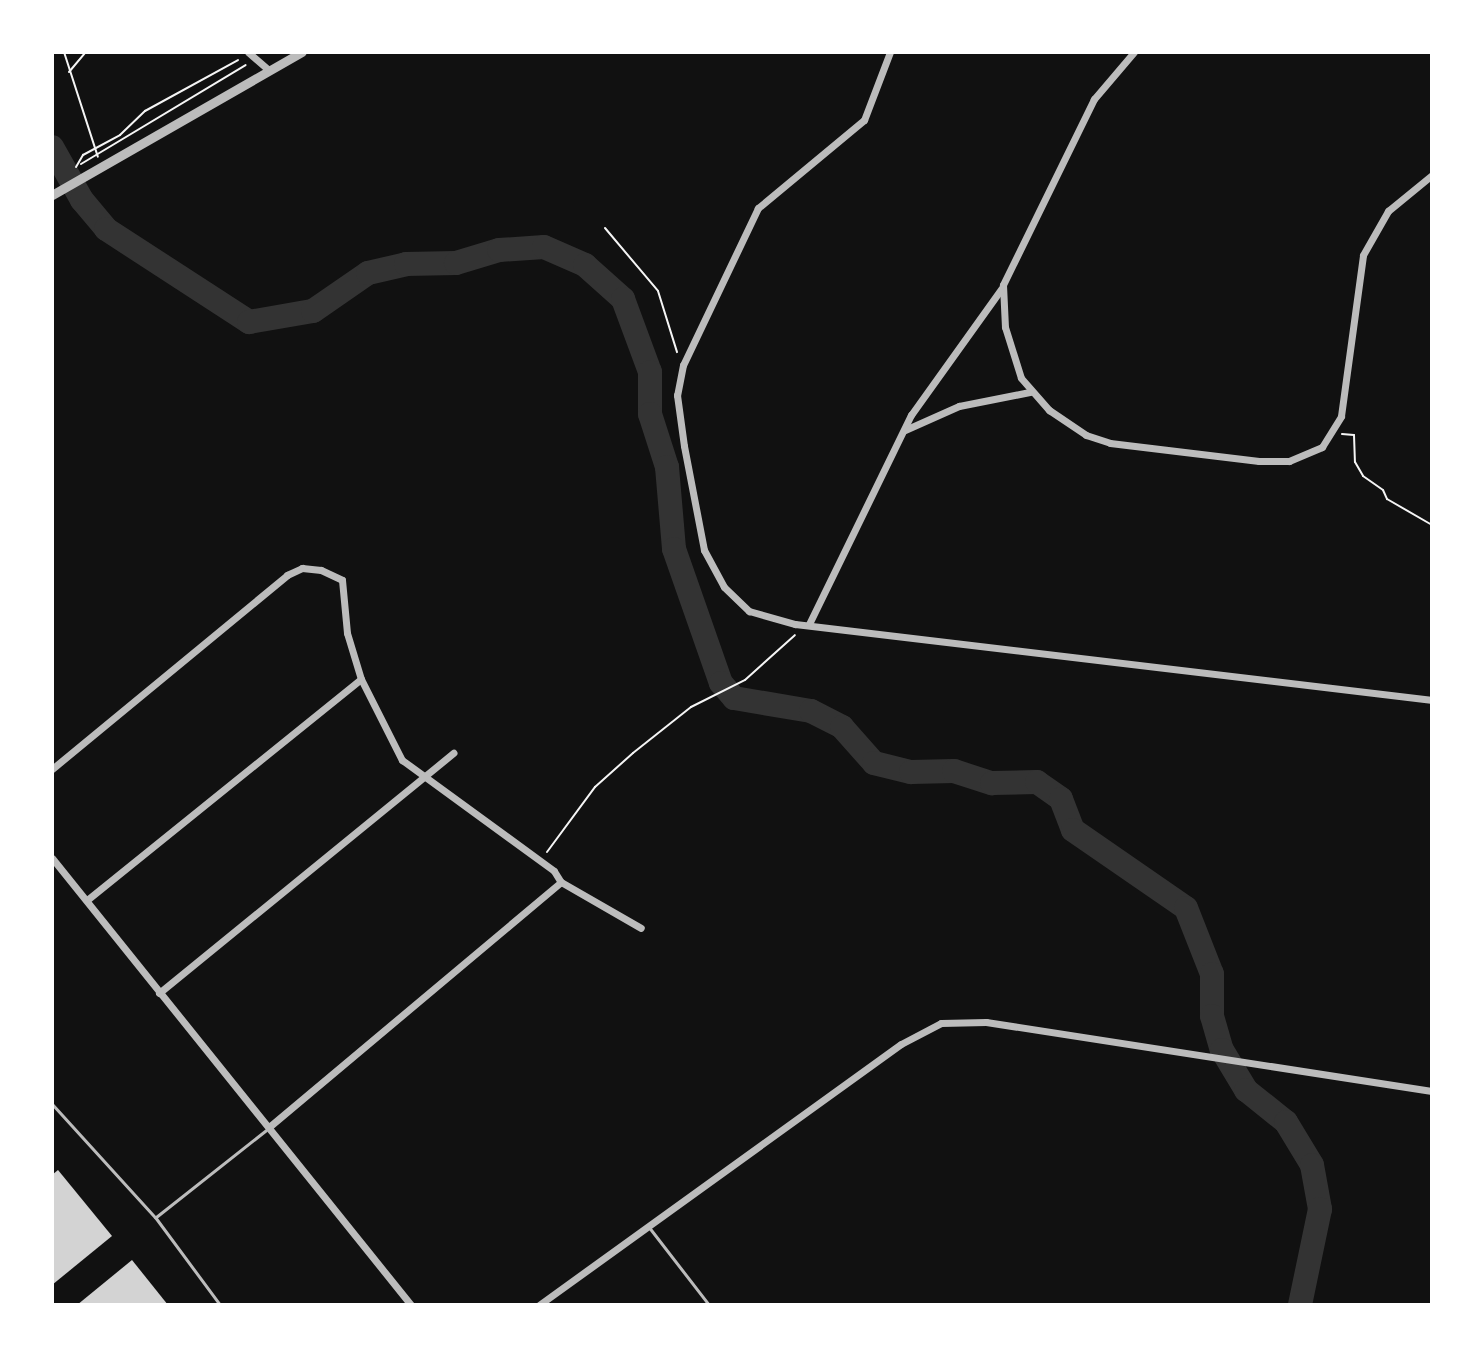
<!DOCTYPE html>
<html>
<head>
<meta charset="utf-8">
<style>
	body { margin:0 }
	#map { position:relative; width:1484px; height:1357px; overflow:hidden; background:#111; font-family:Lora,serif }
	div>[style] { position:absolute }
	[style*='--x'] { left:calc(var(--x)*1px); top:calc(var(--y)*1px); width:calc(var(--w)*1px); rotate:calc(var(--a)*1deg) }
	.river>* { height:24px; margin:-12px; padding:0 12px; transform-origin:12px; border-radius:12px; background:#333 }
	.building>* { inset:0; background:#d3d3d3 }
	.path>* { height:2px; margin:-1px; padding:0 1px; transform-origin:1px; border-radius:1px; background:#f5f5f5 }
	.service>* { height:3px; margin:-1.5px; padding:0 1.5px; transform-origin:1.5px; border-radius:1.5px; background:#bcbcbc }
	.minor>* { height:7px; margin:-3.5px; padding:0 3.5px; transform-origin:3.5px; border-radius:3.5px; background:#bcbcbc }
	.tertiary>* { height:9px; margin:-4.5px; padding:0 4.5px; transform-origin:4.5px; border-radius:4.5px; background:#bcbcbc }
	span { translate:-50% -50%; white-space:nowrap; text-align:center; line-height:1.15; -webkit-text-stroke:7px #fff; paint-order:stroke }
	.frame { position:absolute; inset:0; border:54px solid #fff; pointer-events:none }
</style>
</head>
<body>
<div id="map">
	<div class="river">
		<div style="--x:52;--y:147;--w:61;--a:60.5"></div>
		<div style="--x:82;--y:200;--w:38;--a:50"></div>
		<div style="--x:106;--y:229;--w:171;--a:33"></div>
		<div style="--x:249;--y:322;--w:65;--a:-9.8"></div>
		<div style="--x:313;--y:311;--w:67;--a:-34.6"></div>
		<div style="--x:368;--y:273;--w:39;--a:-13"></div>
		<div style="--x:406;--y:264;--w:50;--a:-1.1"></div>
		<div style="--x:456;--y:263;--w:45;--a:-16.8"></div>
		<div style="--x:499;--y:250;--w:45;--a:-3.8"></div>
		<div style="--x:544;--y:247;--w:45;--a:23.7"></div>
		<div style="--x:585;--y:265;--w:51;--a:41.8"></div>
		<div style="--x:623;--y:299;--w:78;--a:69.7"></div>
		<div style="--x:650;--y:372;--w:42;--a:90"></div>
		<div style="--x:650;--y:414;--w:56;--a:72.2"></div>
		<div style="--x:667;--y:467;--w:82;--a:85.1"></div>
		<div style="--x:674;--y:549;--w:142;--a:70.7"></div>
		<div style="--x:721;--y:683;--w:20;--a:49"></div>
		<div style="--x:734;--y:698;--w:78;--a:9.6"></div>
		<div style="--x:811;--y:711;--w:35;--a:27"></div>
		<div style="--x:842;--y:727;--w:48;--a:48.4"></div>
		<div style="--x:874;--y:763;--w:38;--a:14"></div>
		<div style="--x:911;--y:772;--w:43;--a:-1.3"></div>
		<div style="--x:954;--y:771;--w:40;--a:18"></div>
		<div style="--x:992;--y:783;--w:45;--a:-1.3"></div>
		<div style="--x:1037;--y:782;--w:29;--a:35"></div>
		<div style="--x:1061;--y:799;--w:33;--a:69"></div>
		<div style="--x:1073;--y:830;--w:137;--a:34.6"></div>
		<div style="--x:1186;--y:908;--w:71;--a:68.5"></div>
		<div style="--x:1212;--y:974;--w:42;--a:90"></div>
		<div style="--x:1212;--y:1016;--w:35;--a:74"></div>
		<div style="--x:1222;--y:1050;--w:47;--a:59"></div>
		<div style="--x:1246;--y:1090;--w:51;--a:38.7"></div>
		<div style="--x:1286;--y:1122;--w:50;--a:58.8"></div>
		<div style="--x:1312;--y:1165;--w:45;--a:79.7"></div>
		<div style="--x:1320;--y:1209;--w:98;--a:101.8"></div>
	</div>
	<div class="building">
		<div style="clip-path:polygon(58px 1170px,112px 1236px,52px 1285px,52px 1175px)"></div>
		<div style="clip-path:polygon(132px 1260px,168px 1305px,77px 1305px)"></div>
	</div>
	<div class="path">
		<div style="--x:64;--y:52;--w:110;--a:72.1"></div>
		<div style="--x:69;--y:72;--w:26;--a:-50"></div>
		<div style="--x:81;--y:164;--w:192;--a:-31"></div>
		<div style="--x:76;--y:167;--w:14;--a:-60"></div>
		<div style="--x:83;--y:155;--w:42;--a:-28.4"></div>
		<div style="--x:120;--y:135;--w:35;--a:-44"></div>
		<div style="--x:145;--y:111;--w:106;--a:-28.7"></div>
		<div style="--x:605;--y:228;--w:82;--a:49.9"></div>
		<div style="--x:658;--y:291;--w:64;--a:72.7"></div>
		<div style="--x:1342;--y:434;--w:12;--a:5"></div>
		<div style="--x:1354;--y:435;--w:27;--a:88"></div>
		<div style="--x:1355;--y:462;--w:16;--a:60"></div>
		<div style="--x:1363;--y:476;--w:24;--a:35"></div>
		<div style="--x:1383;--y:490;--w:10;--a:66"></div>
		<div style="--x:1387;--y:499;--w:52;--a:30"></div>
		<div style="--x:547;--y:852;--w:81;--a:-53.6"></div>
		<div style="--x:595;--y:787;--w:51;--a:-41.8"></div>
		<div style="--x:633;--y:753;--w:74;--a:-38.4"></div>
		<div style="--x:691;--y:707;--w:60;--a:-26.6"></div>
		<div style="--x:745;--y:680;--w:67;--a:-42"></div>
	</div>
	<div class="service">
		<div style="--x:52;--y:1104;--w:153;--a:47.7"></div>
		<div style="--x:155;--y:1217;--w:109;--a:53.5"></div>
		<div style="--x:156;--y:1217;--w:140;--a:-38.3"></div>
		<div style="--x:648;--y:1226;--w:100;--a:52.3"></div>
	</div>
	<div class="minor">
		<div style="--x:248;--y:52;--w:28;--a:41"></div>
		<div style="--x:890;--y:52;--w:73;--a:110.9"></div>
		<div style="--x:864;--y:120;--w:138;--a:140.3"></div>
		<div style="--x:758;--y:208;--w:174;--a:115.5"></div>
		<div style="--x:683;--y:365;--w:31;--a:101"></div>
		<div style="--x:677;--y:395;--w:51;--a:82.2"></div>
		<div style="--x:684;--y:446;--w:106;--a:79.1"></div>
		<div style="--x:704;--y:550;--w:42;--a:61.6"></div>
		<div style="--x:724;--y:587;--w:35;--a:44"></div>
		<div style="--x:749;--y:611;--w:48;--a:15.8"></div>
		<div style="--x:795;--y:624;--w:642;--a:6.8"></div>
		<div style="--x:1134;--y:52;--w:62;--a:130.4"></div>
		<div style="--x:1094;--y:99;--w:207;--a:116.1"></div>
		<div style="--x:1003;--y:285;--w:42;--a:87.3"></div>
		<div style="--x:1005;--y:327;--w:53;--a:72.6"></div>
		<div style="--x:1021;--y:378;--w:43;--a:48.8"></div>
		<div style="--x:1049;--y:410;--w:45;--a:34"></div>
		<div style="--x:1086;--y:435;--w:25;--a:18"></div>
		<div style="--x:1110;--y:443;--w:150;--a:6.9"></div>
		<div style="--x:1259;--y:461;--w:30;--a:0"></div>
		<div style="--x:1289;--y:461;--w:36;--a:-23"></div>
		<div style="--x:1322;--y:447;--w:36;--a:-58"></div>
		<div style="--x:1341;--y:416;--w:162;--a:-82.2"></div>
		<div style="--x:1363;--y:255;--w:51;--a:-60.4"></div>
		<div style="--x:1388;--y:211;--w:57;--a:-39.3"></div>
		<div style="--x:905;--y:430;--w:59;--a:-24"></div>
		<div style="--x:959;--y:406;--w:72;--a:-11.2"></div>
		<div style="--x:809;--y:624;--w:233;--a:-64"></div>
		<div style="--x:911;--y:415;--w:156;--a:-54.4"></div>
		<div style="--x:52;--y:769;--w:305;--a:-39.5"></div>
		<div style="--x:287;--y:575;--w:17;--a:-25"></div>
		<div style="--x:302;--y:568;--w:19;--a:6"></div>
		<div style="--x:321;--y:570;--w:23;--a:25"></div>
		<div style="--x:342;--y:580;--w:53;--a:84.6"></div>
		<div style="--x:347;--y:633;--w:48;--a:73.1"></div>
		<div style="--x:361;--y:679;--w:91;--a:63.2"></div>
		<div style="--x:402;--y:760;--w:188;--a:36.1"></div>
		<div style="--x:554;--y:871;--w:13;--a:58"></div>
		<div style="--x:561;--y:882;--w:92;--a:29.9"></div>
		<div style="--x:52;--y:858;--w:573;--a:51.23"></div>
		<div style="--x:87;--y:900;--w:352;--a:-38.9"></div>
		<div style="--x:159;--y:993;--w:380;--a:-39.2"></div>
		<div style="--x:269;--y:1127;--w:381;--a:-40"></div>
		<div style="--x:539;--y:1305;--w:446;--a:-35.8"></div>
		<div style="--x:901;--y:1044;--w:45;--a:-27.7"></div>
		<div style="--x:941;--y:1023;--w:45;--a:-1.3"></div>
		<div style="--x:986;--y:1022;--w:451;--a:8.8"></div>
	</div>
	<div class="tertiary">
		<div style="--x:52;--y:195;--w:288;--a:-29.8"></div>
	</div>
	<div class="frame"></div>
</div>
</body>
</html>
